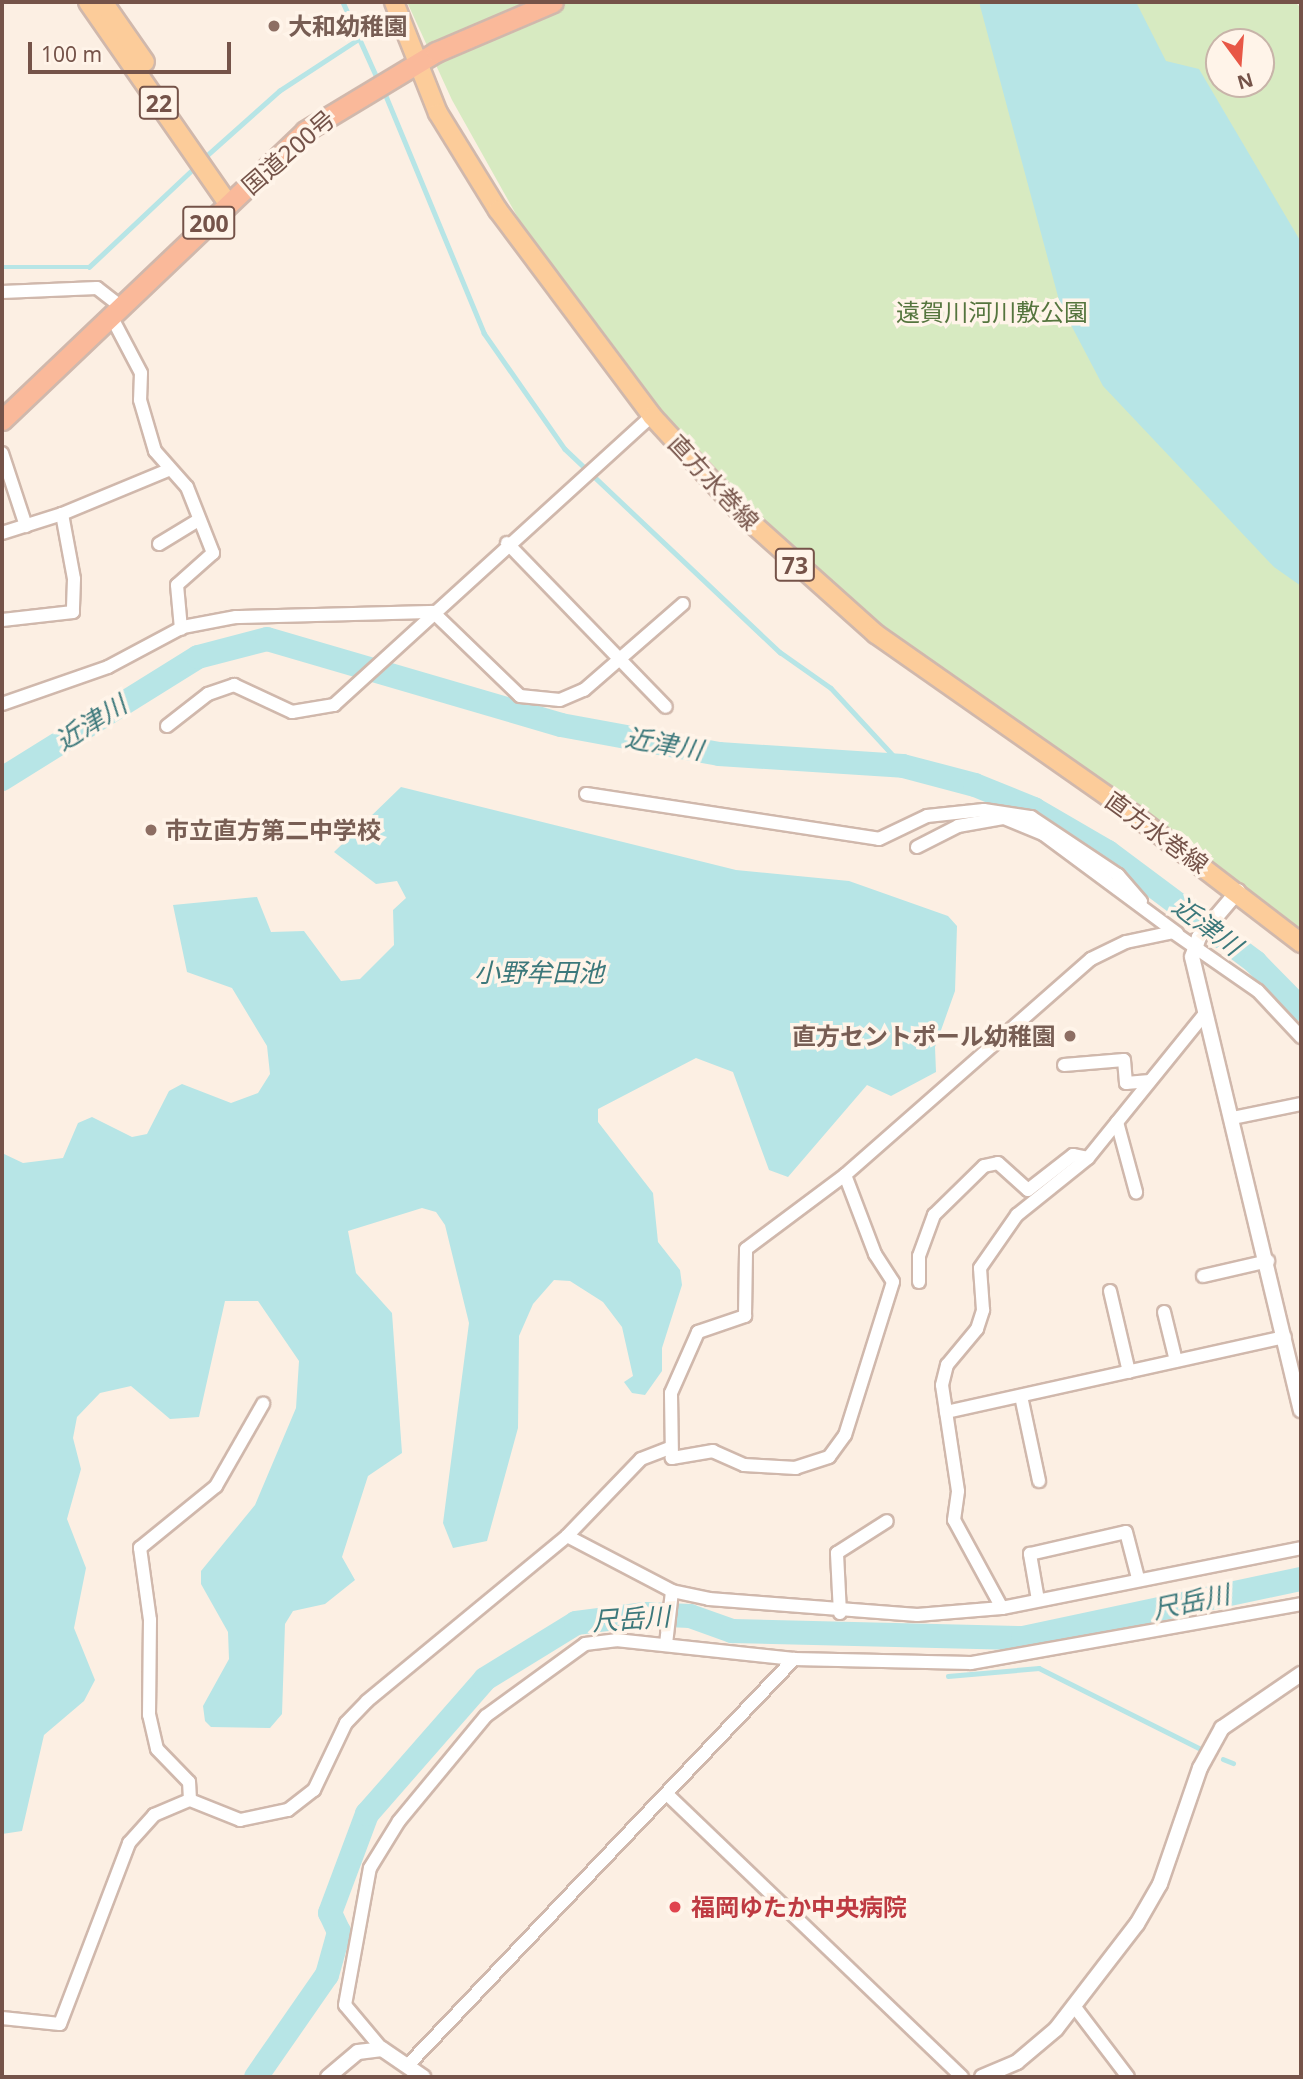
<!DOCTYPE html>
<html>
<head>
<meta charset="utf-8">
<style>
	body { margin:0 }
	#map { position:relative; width:1303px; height:2079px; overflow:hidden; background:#fcefe3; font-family:"Noto Sans","Noto Sans JP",sans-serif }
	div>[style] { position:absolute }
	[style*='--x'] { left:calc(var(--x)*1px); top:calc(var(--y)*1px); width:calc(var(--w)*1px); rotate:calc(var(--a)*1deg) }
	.green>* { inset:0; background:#d7eac1 }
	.water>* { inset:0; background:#b7e5e6 }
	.stream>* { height:4.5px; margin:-2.25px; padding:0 2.25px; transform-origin:2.25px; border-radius:2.25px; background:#b7e5e6 }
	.river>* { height:24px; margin:-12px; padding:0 12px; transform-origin:12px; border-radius:12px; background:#b7e5e6 }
	.roads { filter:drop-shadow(2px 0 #d0b8ac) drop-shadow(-2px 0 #d0b8ac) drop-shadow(0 2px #d0b8ac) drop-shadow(0 -2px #d0b8ac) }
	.minor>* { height:12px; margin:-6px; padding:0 6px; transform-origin:6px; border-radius:6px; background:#fff }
	.tertiary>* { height:14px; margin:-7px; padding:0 7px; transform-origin:7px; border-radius:7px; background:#fff }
	.primary>* { height:18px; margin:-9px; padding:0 9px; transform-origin:9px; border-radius:9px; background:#fccc9a }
	.trunk>* { height:19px; margin:-9.5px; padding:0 9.5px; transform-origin:9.5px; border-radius:9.5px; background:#fab99a }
	.dots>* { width:19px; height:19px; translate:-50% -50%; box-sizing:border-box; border:4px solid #fff4e9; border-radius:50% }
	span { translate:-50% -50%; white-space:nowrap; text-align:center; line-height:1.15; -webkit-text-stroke:7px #fff4e9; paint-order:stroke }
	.shield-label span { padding:2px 5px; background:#fff4e9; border:2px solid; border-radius:5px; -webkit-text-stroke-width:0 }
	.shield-label { font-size:23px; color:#755349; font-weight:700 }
	.education-label { font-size:24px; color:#785e54; font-weight:700 }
	.left { translate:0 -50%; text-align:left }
	.right { translate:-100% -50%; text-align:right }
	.street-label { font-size:24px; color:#755349 }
	.park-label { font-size:24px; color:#55753e }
	.health-label { font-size:24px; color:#be3a42; font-weight:700 }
	.water-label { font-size:26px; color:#3c787b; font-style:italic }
	.frame { position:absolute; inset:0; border:4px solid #755349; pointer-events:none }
	.north { position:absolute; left:1205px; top:28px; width:70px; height:70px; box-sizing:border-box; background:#fff4e9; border:2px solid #c8b4a9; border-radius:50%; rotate:164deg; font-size:19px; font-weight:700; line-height:28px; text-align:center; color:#755349 }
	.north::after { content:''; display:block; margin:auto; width:24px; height:32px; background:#e85746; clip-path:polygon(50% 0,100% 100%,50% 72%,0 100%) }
	.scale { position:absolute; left:28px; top:42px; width:203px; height:32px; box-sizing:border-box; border:4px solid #755349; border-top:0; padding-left:9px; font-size:21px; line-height:24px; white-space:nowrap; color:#755349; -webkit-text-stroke:5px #fff4e9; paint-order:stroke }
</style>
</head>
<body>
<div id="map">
	<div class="green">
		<div style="clip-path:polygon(evenodd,407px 2px,1295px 2px,1301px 8px,1301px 934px,879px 622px,791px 551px,667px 423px,522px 225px,452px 100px,407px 2px,1219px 42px,1261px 42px,1261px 84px,1219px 84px,1219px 42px)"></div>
	</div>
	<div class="water">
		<div style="clip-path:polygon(979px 2px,1136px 2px,1166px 61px,1199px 69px,1301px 242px,1301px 586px,1274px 567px,1103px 386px,1060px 304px)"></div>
		<div style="clip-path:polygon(401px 787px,736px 870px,849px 881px,948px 916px,957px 926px,955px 991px,935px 1047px,936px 1072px,891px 1096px,867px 1085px,788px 1177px,769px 1170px,733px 1072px,696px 1058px,598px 1109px,598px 1122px,653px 1193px,658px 1242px,680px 1270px,682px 1285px,662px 1348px,662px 1371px,645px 1395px,632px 1393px,624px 1382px,633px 1376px,622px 1327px,603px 1302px,570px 1281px,554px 1280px,533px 1304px,519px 1336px,518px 1428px,487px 1541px,453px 1548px,443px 1523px,469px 1323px,445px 1225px,436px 1212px,422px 1208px,348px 1231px,356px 1273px,392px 1313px,402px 1453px,368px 1476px,342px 1557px,355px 1580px,325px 1604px,293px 1611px,285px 1624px,282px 1714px,270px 1728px,211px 1727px,205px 1721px,203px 1706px,229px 1659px,228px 1632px,201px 1584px,201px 1571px,255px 1505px,296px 1408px,299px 1361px,258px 1301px,225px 1301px,199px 1417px,170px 1419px,131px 1386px,100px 1393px,77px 1417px,73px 1438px,81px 1469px,67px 1519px,86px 1568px,74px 1628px,95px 1680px,84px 1701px,44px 1735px,22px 1831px,2px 1834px,2px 1153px,23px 1163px,63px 1158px,78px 1123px,92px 1117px,132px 1137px,147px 1134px,169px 1091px,182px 1084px,231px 1103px,258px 1093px,270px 1074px,267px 1046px,232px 988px,187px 972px,173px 905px,257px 897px,271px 932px,304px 931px,341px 981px,360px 979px,394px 945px,393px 910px,406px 898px,397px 881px,376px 884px,334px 852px)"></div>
	</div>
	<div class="stream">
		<div style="--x:343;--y:2;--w:85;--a:65.8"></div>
		<div style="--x:384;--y:91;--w:262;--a:67.5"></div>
		<div style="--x:484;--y:333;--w:141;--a:55.1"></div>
		<div style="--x:565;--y:449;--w:296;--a:43.4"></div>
		<div style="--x:780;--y:652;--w:62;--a:35.2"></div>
		<div style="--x:831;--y:688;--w:106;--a:47.3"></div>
		<div style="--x:204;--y:158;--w:101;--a:-41.8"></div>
		<div style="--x:279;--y:91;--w:93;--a:-33.2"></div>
		<div style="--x:2;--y:267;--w:87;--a:0"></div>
		<div style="--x:89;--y:267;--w:146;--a:-43.3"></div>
		<div style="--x:948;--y:1676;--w:91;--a:-5"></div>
		<div style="--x:1039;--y:1668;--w:179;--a:26.6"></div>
		<div style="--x:1223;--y:1759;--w:11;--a:22"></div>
	</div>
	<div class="river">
		<div style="--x:2;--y:779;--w:231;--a:-31.9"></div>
		<div style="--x:198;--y:657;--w:71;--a:-14.6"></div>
		<div style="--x:267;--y:639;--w:306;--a:16.3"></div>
		<div style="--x:561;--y:725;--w:161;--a:10.4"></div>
		<div style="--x:719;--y:754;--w:184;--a:3.7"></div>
		<div style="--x:903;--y:766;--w:74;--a:14.8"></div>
		<div style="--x:975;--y:785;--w:64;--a:22.1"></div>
		<div style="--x:1034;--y:809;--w:86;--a:30.2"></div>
		<div style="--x:1108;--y:852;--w:184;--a:36.8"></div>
		<div style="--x:1255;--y:962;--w:66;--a:45.6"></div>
		<div style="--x:256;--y:2077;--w:124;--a:-55.2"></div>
		<div style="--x:327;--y:1975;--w:45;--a:-74.4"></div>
		<div style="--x:339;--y:1932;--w:21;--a:-115"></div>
		<div style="--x:330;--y:1913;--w:106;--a:-69.5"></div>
		<div style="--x:367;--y:1814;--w:179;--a:-48.8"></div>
		<div style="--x:485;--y:1679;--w:107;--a:-31.6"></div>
		<div style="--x:576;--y:1623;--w:70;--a:-7.4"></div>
		<div style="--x:645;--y:1614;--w:45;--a:2.5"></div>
		<div style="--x:690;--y:1616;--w:45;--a:19.7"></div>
		<div style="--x:732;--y:1631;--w:291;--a:1.4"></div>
		<div style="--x:1023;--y:1638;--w:284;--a:-12"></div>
	</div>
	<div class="roads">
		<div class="minor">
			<div style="--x:2;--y:292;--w:95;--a:-2.4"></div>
			<div style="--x:97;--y:288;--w:31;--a:38"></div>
			<div style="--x:111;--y:316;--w:64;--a:62.2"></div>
			<div style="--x:141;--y:373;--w:27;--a:92"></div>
			<div style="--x:140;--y:400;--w:53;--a:73.6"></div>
			<div style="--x:155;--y:451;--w:48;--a:48.4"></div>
			<div style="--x:187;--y:487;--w:71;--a:68.5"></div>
			<div style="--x:213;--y:553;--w:48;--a:138.4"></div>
			<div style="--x:177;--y:585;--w:44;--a:84.8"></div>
			<div style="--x:2;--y:453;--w:77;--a:71.8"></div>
			<div style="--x:62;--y:514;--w:115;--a:-22.5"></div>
			<div style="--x:2;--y:533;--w:63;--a:-17.6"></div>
			<div style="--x:62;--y:514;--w:66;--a:79.5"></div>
			<div style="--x:74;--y:579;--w:33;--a:92"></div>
			<div style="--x:73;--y:612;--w:71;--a:173.6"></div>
			<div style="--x:507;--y:543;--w:228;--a:45.9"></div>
			<div style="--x:159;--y:544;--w:44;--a:-31.2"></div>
			<div style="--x:2;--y:704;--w:112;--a:-19.2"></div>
			<div style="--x:108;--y:667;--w:85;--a:-28.1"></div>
			<div style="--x:183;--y:627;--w:54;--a:-10.7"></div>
			<div style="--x:236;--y:617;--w:197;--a:-1.5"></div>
			<div style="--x:433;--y:612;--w:121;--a:44"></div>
			<div style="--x:520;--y:696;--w:40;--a:5.7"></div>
			<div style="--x:560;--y:700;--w:26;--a:-23"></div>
			<div style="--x:584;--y:690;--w:131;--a:-41"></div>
			<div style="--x:167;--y:726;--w:52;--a:-38"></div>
			<div style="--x:208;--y:694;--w:28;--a:-19"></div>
			<div style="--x:234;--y:685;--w:64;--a:25"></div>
			<div style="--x:292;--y:712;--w:43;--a:-9.5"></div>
			<div style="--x:334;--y:705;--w:430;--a:-42.3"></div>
			<div style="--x:586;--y:794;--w:296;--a:8.7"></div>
			<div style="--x:879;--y:839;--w:53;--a:-25.6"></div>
			<div style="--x:927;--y:816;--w:57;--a:-6"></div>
			<div style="--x:984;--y:810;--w:48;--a:8.5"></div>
			<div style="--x:1031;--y:817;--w:105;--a:33.7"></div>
			<div style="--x:1118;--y:875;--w:35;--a:49"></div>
			<div style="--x:917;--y:847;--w:46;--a:-27.1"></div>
			<div style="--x:958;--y:826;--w:47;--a:-9.9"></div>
			<div style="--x:1004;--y:818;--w:42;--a:22.3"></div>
			<div style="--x:1043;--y:834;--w:167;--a:36.5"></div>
			<div style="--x:1064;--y:1065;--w:60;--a:-4.8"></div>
			<div style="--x:1124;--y:1060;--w:23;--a:85"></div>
			<div style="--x:1126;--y:1083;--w:24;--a:-5"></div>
			<div style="--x:1233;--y:1118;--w:69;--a:-11.6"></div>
			<div style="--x:1117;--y:1122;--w:73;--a:74.8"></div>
			<div style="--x:845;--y:1175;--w:85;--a:69.2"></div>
			<div style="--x:875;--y:1254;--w:33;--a:57"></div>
			<div style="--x:893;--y:1282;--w:160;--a:107.4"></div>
			<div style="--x:845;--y:1435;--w:27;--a:126"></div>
			<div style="--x:829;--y:1457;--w:35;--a:162"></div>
			<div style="--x:796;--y:1468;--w:52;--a:-176.7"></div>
			<div style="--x:744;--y:1465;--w:34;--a:-156"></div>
			<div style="--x:713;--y:1451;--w:42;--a:170.3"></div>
			<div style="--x:672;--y:1458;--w:65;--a:-90.9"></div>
			<div style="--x:671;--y:1393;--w:67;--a:-66.1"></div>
			<div style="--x:698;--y:1332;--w:50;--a:-18.8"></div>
			<div style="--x:745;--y:1316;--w:67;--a:-89.1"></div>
			<div style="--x:746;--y:1249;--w:124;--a:-36.8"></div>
			<div style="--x:845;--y:1175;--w:327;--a:-41.3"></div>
			<div style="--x:1091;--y:959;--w:39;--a:-26"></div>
			<div style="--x:1126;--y:942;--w:48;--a:-12"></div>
			<div style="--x:1173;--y:932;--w:103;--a:34.8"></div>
			<div style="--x:1258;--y:991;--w:63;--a:46.9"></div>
			<div style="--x:1203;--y:1276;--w:67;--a:-13"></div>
			<div style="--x:919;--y:1282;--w:26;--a:-90"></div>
			<div style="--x:919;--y:1256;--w:44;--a:-69.9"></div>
			<div style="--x:934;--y:1215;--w:70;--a:-44.4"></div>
			<div style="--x:984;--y:1166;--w:14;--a:-12"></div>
			<div style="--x:998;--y:1163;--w:40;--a:42"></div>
			<div style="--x:1028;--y:1190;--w:57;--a:-37.9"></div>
			<div style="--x:1073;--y:1155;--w:15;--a:11"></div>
			<div style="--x:1110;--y:1291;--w:83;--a:76.8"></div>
			<div style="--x:1164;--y:1312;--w:50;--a:76.2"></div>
			<div style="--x:1021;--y:1396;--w:87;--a:78"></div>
			<div style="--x:946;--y:1412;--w:347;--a:-12.5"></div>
			<div style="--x:567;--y:1536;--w:119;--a:27.6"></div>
			<div style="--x:672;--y:1591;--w:38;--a:12"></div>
			<div style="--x:709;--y:1599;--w:209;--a:4.4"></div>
			<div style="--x:917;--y:1615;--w:85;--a:-4.7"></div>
			<div style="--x:1002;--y:1608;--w:305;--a:-11.3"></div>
			<div style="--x:1038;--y:1600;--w:47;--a:-99.9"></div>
			<div style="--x:1030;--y:1554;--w:98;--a:-12.9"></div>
			<div style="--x:1126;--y:1532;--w:48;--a:75.4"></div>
			<div style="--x:1002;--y:1608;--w:100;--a:-118.6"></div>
			<div style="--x:954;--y:1520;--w:29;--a:-82"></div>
			<div style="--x:958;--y:1491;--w:107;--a:-98.6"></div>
			<div style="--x:942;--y:1385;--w:21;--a:-76"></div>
			<div style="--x:947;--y:1365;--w:47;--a:-50.2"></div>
			<div style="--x:977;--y:1329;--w:20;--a:-72"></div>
			<div style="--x:983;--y:1310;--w:42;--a:-94.1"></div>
			<div style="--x:980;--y:1268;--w:65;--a:-55.1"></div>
			<div style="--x:1017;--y:1215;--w:91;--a:-38.8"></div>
			<div style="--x:1088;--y:1158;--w:184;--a:-51"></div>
			<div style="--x:840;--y:1613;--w:60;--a:-92.9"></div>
			<div style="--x:837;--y:1553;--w:59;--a:-32.6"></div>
			<div style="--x:666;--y:1644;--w:53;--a:-83.5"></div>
			<div style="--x:669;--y:1796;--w:406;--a:43.8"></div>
			<div style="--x:190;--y:1800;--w:18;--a:-93"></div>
			<div style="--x:189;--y:1782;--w:46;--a:-134.1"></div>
			<div style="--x:157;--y:1749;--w:35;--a:-103"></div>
			<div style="--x:149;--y:1715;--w:95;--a:-89.4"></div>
			<div style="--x:150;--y:1620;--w:73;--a:-97.9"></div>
			<div style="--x:140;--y:1548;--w:98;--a:-39.2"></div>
			<div style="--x:216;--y:1486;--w:95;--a:-60.2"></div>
			<div style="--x:1074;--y:2006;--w:89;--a:52.7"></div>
			<div style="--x:2;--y:2018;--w:58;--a:5.9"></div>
			<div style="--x:60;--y:2024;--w:194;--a:-69.1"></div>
			<div style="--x:129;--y:1843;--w:38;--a:-48"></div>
			<div style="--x:154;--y:1815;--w:39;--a:-23"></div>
			<div style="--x:190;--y:1800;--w:54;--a:21.8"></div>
			<div style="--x:240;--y:1820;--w:49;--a:-11.8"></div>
			<div style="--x:288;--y:1810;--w:33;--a:-38"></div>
			<div style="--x:314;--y:1790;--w:74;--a:-64.5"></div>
			<div style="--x:346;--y:1723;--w:30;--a:-46"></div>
			<div style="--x:367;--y:1701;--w:259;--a:-39.5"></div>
			<div style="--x:567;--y:1536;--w:107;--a:-46.1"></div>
			<div style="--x:641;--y:1459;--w:31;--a:-21"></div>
			<div style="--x:382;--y:2049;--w:57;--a:-130.1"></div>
			<div style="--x:345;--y:2005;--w:139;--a:-79.7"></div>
			<div style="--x:370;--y:1868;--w:55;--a:-58.3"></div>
			<div style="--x:399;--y:1821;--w:136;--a:-50.4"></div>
			<div style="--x:486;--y:1716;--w:122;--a:-36"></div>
			<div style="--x:585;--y:1644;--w:31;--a:-7"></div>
			<div style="--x:616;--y:1640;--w:179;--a:6.1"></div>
			<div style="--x:794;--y:1659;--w:177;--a:1.3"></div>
			<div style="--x:971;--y:1663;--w:335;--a:-10.1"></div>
			<div style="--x:409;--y:2064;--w:559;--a:-46.45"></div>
		</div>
		<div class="tertiary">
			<div style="--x:1238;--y:891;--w:60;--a:130.3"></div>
			<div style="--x:1199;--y:937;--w:21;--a:109"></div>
			<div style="--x:1192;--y:957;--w:466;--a:76.5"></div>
			<div style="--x:328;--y:2077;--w:39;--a:-40"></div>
			<div style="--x:358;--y:2052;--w:24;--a:-7"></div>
			<div style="--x:382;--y:2049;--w:50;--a:34.3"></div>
			<div style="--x:982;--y:2077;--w:38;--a:-23"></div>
			<div style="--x:1017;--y:2062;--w:51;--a:-40.2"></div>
			<div style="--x:1056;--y:2029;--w:133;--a:-52.4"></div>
			<div style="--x:1137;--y:1924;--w:46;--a:-60.1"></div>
			<div style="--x:1160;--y:1884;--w:123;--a:-71"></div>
			<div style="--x:1200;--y:1768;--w:46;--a:-61.2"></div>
			<div style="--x:1222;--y:1728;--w:96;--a:-34.4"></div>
		</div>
		<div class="primary">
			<div style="--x:88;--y:2;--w:247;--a:55.2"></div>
			<div style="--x:103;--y:2;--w:73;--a:55"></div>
			<div style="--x:394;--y:2;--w:119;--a:68.4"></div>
			<div style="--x:438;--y:113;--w:114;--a:58.3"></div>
			<div style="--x:498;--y:210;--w:257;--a:53.2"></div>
			<div style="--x:652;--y:416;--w:137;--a:47.4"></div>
			<div style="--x:745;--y:517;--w:176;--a:41.8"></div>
			<div style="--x:876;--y:634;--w:314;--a:35"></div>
			<div style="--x:1133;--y:814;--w:212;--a:37.5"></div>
		</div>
		<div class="trunk">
			<div style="--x:2;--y:420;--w:419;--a:-43.6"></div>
			<div style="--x:305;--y:131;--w:153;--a:-31.1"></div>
			<div style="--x:436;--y:52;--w:127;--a:-23.1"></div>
		</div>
	</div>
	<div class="dots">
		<div style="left:274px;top:26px;background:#8d6e63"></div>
		<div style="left:151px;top:830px;background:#8d6e63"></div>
		<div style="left:1070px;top:1036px;background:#8d6e63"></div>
		<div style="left:675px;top:1907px;background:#e0444e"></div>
	</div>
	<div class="shield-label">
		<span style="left:159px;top:103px">22</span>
		<span style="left:209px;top:223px">200</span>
		<span style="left:795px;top:565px">73</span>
	</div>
	<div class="education-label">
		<span class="left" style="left:288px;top:26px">大和幼稚園</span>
		<span class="left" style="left:165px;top:830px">市立直方第二中学校</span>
		<span class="right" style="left:1056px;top:1036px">直方セントポール幼稚園</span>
	</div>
	<div class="street-label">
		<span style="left:288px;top:152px;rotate:-41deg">国道200号</span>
		<span style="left:714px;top:482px;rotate:47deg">直方水巻線</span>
		<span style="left:1157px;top:832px;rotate:36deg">直方水巻線</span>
	</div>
	<div class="park-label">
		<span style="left:992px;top:312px">遠賀川河川敷公園</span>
	</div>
	<div class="health-label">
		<span class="left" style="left:691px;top:1907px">福岡ゆたか中央病院</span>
	</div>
	<div class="water-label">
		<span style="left:91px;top:723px;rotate:-32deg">近津川</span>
		<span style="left:664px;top:744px;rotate:10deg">近津川</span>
		<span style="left:1207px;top:926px;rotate:37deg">近津川</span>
		<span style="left:539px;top:973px">小野牟田池</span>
		<span style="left:1191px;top:1602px;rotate:-12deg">尺岳川</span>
		<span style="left:631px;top:1619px;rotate:-4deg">尺岳川</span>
	</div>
	<div class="frame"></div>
	<div class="north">N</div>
	<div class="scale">100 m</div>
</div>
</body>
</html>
